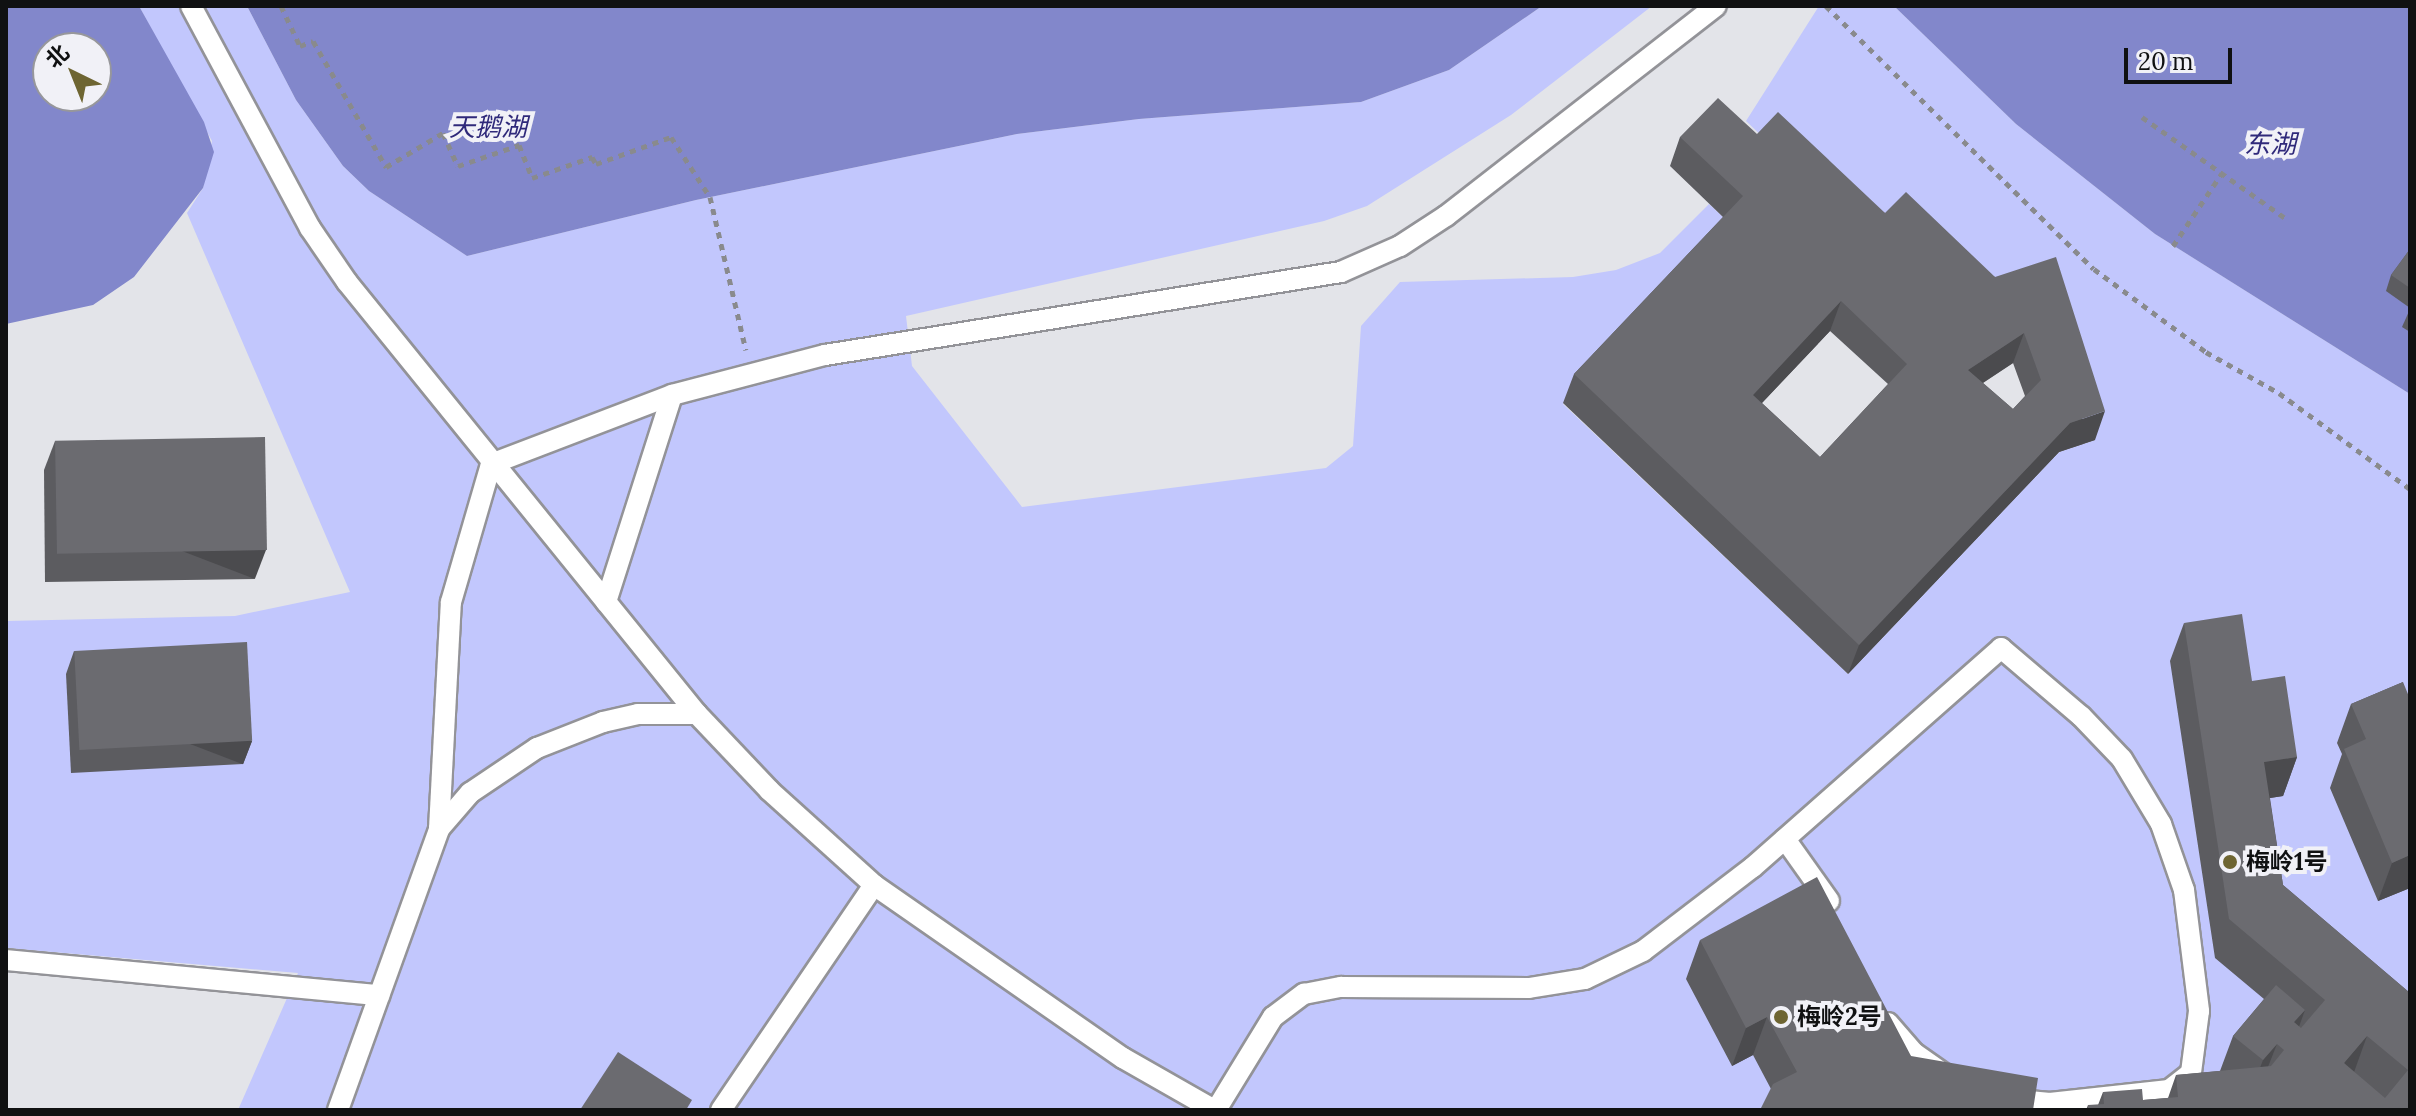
<!DOCTYPE html>
<html>
<head>
<meta charset="utf-8">
<style>
	body { margin:0 }
	#map { position:relative; width:2416px; height:1116px; overflow:hidden; background:#e3e4e9; font-family:Lora,"Noto Sans SC",serif }
	div>[style] { position:absolute }
	[style*='--x'] { left:calc(var(--x)*1px); top:calc(var(--y)*1px); width:calc(var(--w)*1px); rotate:calc(var(--a)*1deg) }
	.green>* { inset:0; background:#c2c7fd }
	.water>* { inset:0; background:#8287cb }
	.path>* { height:5px; margin-top:-2.5px; transform-origin:0; background:repeating-linear-gradient(90deg,#898a8d 0 6px,transparent 0 12px) }
	.roads { filter:drop-shadow(2px 0 #939398) drop-shadow(-2px 0 #939398) drop-shadow(0 2px #939398) drop-shadow(0 -2px #939398) }
	.service>* { height:20px; margin:-10px; padding:0 10px; transform-origin:10px; border-radius:10px; background:#fff }
	.wall>* { inset:0; background:#5c5c60 }
	.shaded-wall>* { inset:0; background:#4b4b4e; transform-origin:0 0 }
	.building>* { inset:0; background:#6b6b70; transform-origin:0 0 }
	.dots>* { width:22px; height:22px; translate:-50% -50%; box-sizing:border-box; border:4px solid #f1f1f7; border-radius:50% }
	span { translate:-50% -50%; white-space:nowrap; text-align:center; line-height:1.15; -webkit-text-stroke:8px #f1f1f7; paint-order:stroke }
	.poi-label { font-size:24px; color:#101112; font-weight:700 }
	.left { translate:0 -50%; text-align:left }
	.water-label { font-size:26px; color:#2f297a; font-style:italic }
	.frame { position:absolute; inset:0; border:8px solid #101112; pointer-events:none }
	.north { position:absolute; left:32px; top:32px; width:80px; height:80px; box-sizing:border-box; background:#f1f1f7; border:2px solid #97979b; border-radius:50%; rotate:317deg; font-size:22px; font-weight:700; line-height:32px; text-align:center; color:#101112 }
	.north::after { content:''; display:block; margin:auto; width:28px; height:36px; background:#6e6532; clip-path:polygon(50% 0,100% 100%,50% 72%,0 100%) }
	.scale { position:absolute; left:2124px; top:48px; width:108px; height:36px; box-sizing:border-box; border:4px solid #101112; border-top:0; padding-left:10px; font-size:24px; line-height:28px; white-space:nowrap; color:#101112; -webkit-text-stroke:6px #f1f1f7; paint-order:stroke }
</style>
</head>
<body>
<div id="map">
	<div class="green">
		<div style="clip-path:polygon(139px 6px,247px 6px,296px 100px,343px 166px,369px 191px,467px 256px,696px 200px,1017px 134px,1139px 119px,1361px 102px,1449px 70px,1542px 6px,1652px 6px,1511px 115px,1367px 206px,1324px 221px,906px 316px,912px 366px,1022px 507px,1326px 468px,1353px 446px,1361px 326px,1400px 282px,1573px 277px,1616px 270px,1660px 253px,1709px 204px,1732px 225px,1563px 404px,1848px 674px,2059px 452px,2095px 440px,1984px 306px,1874px 243px,1746px 121px,1819px 6px,1894px 6px,2016px 124px,2155px 234px,2410px 394px,2410px 1110px,238px 1110px,298px 973px,6px 948px,6px 621px,235px 616px,350px 592px,187px 213px,203px 188px,212px 141px)"></div>
	</div>
	<div class="water">
		<div style="clip-path:polygon(evenodd,6px 6px,139px 6px,204px 122px,214px 152px,203px 188px,134px 277px,93px 305px,6px 324px,6px 6px,48px 48px,96px 48px,96px 96px,48px 96px,48px 48px)"></div>
		<div style="clip-path:polygon(247px 6px,1542px 6px,1449px 70px,1361px 102px,1139px 119px,1017px 134px,696px 200px,467px 256px,369px 191px,343px 166px,296px 100px)"></div>
		<div style="clip-path:polygon(1894px 6px,2410px 6px,2410px 394px,2155px 234px,2016px 124px)"></div>
	</div>
	<div class="path">
		<div style="--x:281;--y:6;--w:44;--a:64.6"></div>
		<div style="--x:300;--y:46;--w:14;--a:-21"></div>
		<div style="--x:313;--y:41;--w:146;--a:59.9"></div>
		<div style="--x:386;--y:167;--w:66;--a:-30.8"></div>
		<div style="--x:443;--y:133;--w:36;--a:66"></div>
		<div style="--x:458;--y:166;--w:65;--a:-19"></div>
		<div style="--x:519;--y:145;--w:35;--a:68"></div>
		<div style="--x:532;--y:178;--w:64;--a:-19.3"></div>
		<div style="--x:592;--y:157;--w:8;--a:60"></div>
		<div style="--x:596;--y:164;--w:80;--a:-19.8"></div>
		<div style="--x:671;--y:137;--w:72;--a:57"></div>
		<div style="--x:710;--y:197;--w:157;--a:76.8"></div>
		<div style="--x:1826;--y:6;--w:375;--a:44.5"></div>
		<div style="--x:2094;--y:269;--w:139;--a:36.5"></div>
		<div style="--x:2206;--y:352;--w:84;--a:29.3"></div>
		<div style="--x:2279;--y:393;--w:162;--a:36.2"></div>
		<div style="--x:2142;--y:117;--w:179;--a:35.2"></div>
		<div style="--x:2173;--y:246;--w:88;--a:-56.1"></div>
	</div>
	<div class="roads">
		<div class="service">
			<div style="--x:191;--y:6;--w:252;--a:61.8"></div>
			<div style="--x:310;--y:228;--w:65;--a:55.6"></div>
			<div style="--x:347;--y:282;--w:556;--a:50.99"></div>
			<div style="--x:697;--y:714;--w:105;--a:46.5"></div>
			<div style="--x:769;--y:790;--w:142;--a:42.1"></div>
			<div style="--x:874;--y:885;--w:303;--a:34.8"></div>
			<div style="--x:1123;--y:1058;--w:105;--a:29.7"></div>
			<div style="--x:606;--y:602;--w:217;--a:-72.3"></div>
			<div style="--x:439;--y:829;--w:227;--a:-87"></div>
			<div style="--x:451;--y:602;--w:144;--a:-73.8"></div>
			<div style="--x:491;--y:464;--w:194;--a:-20.9"></div>
			<div style="--x:672;--y:395;--w:158;--a:-14.7"></div>
			<div style="--x:825;--y:355;--w:523;--a:-9.14"></div>
			<div style="--x:1341;--y:272;--w:64;--a:-23.8"></div>
			<div style="--x:1400;--y:246;--w:55;--a:-33.1"></div>
			<div style="--x:1446;--y:216;--w:342;--a:-37.9"></div>
			<div style="--x:1785;--y:839;--w:76;--a:54.6"></div>
			<div style="--x:6;--y:960;--w:375;--a:5.4"></div>
			<div style="--x:1888;--y:1023;--w:40;--a:49"></div>
			<div style="--x:1914;--y:1053;--w:37;--a:35"></div>
			<div style="--x:338;--y:1110;--w:299;--a:-70.2"></div>
			<div style="--x:439;--y:829;--w:48;--a:-49.3"></div>
			<div style="--x:470;--y:793;--w:81;--a:-33.9"></div>
			<div style="--x:537;--y:748;--w:71;--a:-21.5"></div>
			<div style="--x:603;--y:722;--w:36;--a:-13"></div>
			<div style="--x:638;--y:714;--w:59;--a:0"></div>
			<div style="--x:721;--y:1110;--w:272;--a:-55.8"></div>
			<div style="--x:1216;--y:1110;--w:109;--a:-58.5"></div>
			<div style="--x:1273;--y:1017;--w:39;--a:-37"></div>
			<div style="--x:1304;--y:994;--w:38;--a:-11"></div>
			<div style="--x:1341;--y:987;--w:188;--a:0.3"></div>
			<div style="--x:1529;--y:988;--w:57;--a:-9.1"></div>
			<div style="--x:1585;--y:979;--w:64;--a:-25.8"></div>
			<div style="--x:1643;--y:951;--w:138;--a:-37.4"></div>
			<div style="--x:1753;--y:867;--w:331;--a:-41.4"></div>
			<div style="--x:2001;--y:648;--w:105;--a:40.4"></div>
			<div style="--x:2081;--y:716;--w:59;--a:46.4"></div>
			<div style="--x:2122;--y:759;--w:76;--a:59"></div>
			<div style="--x:2161;--y:824;--w:70;--a:70.8"></div>
			<div style="--x:2184;--y:890;--w:122;--a:82.9"></div>
			<div style="--x:2199;--y:1011;--w:63;--a:97.4"></div>
			<div style="--x:2191;--y:1073;--w:28;--a:142"></div>
			<div style="--x:2169;--y:1090;--w:120;--a:173.8"></div>
			<div style="--x:2050;--y:1103;--w:43;--a:-174.7"></div>
		</div>
	</div>
	<div class="wall">
		<div style="clip-path:polygon(evenodd,1757px 134px,1885px 213px,1995px 277px,2095px 440px,2059px 452px,1848px 674px,1563px 403px,1574px 374px,1723px 217px,1670px 166px,1680px 137px,1757px 134px,1830px 331px,1888px 384px,1820px 457px,1762px 403px,1830px 331px,1757px 134px,2013px 363px,2025px 396px,2013px 409px,1983px 383px,2013px 363px)"></div>
		<div style="clip-path:polygon(2410px 249px,2410px 308px,2386px 291px,2391px 275px)"></div>
		<div style="clip-path:polygon(2410px 309px,2410px 332px,2402px 327px)"></div>
		<div style="clip-path:polygon(55px 441px,255px 579px,45px 582px,44px 470px)"></div>
		<div style="clip-path:polygon(2184px 623px,2297px 757px,2283px 796px,2270px 798px,2283px 885px,2410px 993px,2410px 1110px,2086px 1110px,2088px 1105px,2098px 1105px,2103px 1092px,2143px 1100px,2168px 1098px,2176px 1075px,2220px 1071px,2233px 1036px,2264px 999px,2215px 958px,2170px 661px)"></div>
		<div style="clip-path:polygon(74px 651px,252px 741px,243px 764px,71px 773px,66px 674px)"></div>
		<div style="clip-path:polygon(2403px 682px,2410px 888px,2378px 901px,2330px 788px,2342px 754px,2337px 743px,2351px 704px)"></div>
		<div style="clip-path:polygon(1700px 940px,1911px 1056px,1771px 1089px,1753px 1055px,1732px 1066px,1686px 979px)"></div>
	</div>
	<div class="shaded-wall">
		<div style="clip-path:polygon(1841px 301px,1830px 331px,1742px 424px,1753px 395px)"></div>
		<div style="clip-path:polygon(2024px 333px,2013px 363px,1958px 399px,1968px 370px)"></div>
		<div style="clip-path:polygon(2105px 411px,2095px 440px,2059px 452px,1848px 674px,1859px 645px,2070px 423px)"></div>
		<div style="left:266px;top:550px;width:31px;height:210px;rotate:111deg"></div>
		<div style="left:252px;top:741px;width:25px;height:173px;rotate:111deg"></div>
		<div style="clip-path:polygon(2297px 757px,2283px 796px,2250px 801px,2264px 762px)"></div>
		<div style="clip-path:polygon(2410px 855px,2410px 888px,2378px 901px,2392px 863px)"></div>
		<div style="clip-path:polygon(2305px 1010px,2291px 1049px,2294px 1022px)"></div>
		<div style="clip-path:polygon(1767px 1017px,1753px 1055px,1732px 1066px,1746px 1028px)"></div>
		<div style="clip-path:polygon(2367px 1036px,2353px 1075px,2344px 1063px)"></div>
		<div style="clip-path:polygon(2277px 1044px,2262px 1082px,2248px 1099px,2263px 1060px)"></div>
	</div>
	<div class="building">
		<div style="clip-path:polygon(evenodd,1718px 98px,1757px 134px,1778px 112px,1885px 213px,1906px 192px,1995px 277px,2056px 257px,2105px 411px,2070px 423px,1859px 645px,1574px 374px,1743px 196px,1680px 137px,1718px 98px,1841px 301px,1907px 364px,1820px 457px,1753px 395px,1841px 301px,1718px 98px,2024px 333px,2041px 380px,2013px 409px,1968px 370px,2024px 333px)"></div>
		<div style="clip-path:polygon(2410px 249px,2410px 288px,2391px 275px)"></div>
		<div style="left:265px;top:437px;width:113px;height:210px;rotate:89deg"></div>
		<div style="clip-path:polygon(evenodd,2242px 614px,2252px 681px,2285px 676px,2297px 757px,2264px 762px,2283px 885px,2410px 993px,2410px 1110px,2322px 1110px,2320px 1108px,2314px 1110px,2088px 1110px,2088px 1105px,2104px 1104px,2103px 1092px,2142px 1089px,2143px 1100px,2178px 1097px,2176px 1075px,2271px 1066px,2284px 1050px,2277px 1044px,2263px 1060px,2233px 1036px,2276px 985px,2305px 1010px,2294px 1022px,2301px 1028px,2325px 1000px,2229px 919px,2184px 623px,2242px 614px,2367px 1036px,2408px 1070px,2385px 1098px,2344px 1063px,2367px 1036px)"></div>
		<div style="left:247px;top:642px;width:99px;height:173px;rotate:87deg"></div>
		<div style="clip-path:polygon(2403px 682px,2410px 699px,2410px 855px,2392px 863px,2344px 749px,2366px 739px,2351px 704px)"></div>
		<div style="clip-path:polygon(1817px 877px,1911px 1056px,2038px 1078px,2033px 1110px,1760px 1110px,1773px 1084px,1797px 1072px,1767px 1017px,1746px 1028px,1700px 940px)"></div>
		<div style="clip-path:polygon(618px 1052px,692px 1100px,686px 1110px,580px 1110px)"></div>
	</div>
	<div class="dots">
		<div style="left:2230px;top:862px;background:#6e6532"></div>
		<div style="left:1781px;top:1017px;background:#6e6532"></div>
	</div>
	<div class="poi-label">
		<span class="left" style="left:2246px;top:862px">梅岭1号</span>
		<span class="left" style="left:1797px;top:1017px">梅岭2号</span>
	</div>
	<div class="water-label">
		<span style="left:488px;top:127px">天鹅湖</span>
		<span style="left:2270px;top:144px">东湖</span>
	</div>
	<div class="frame"></div>
	<div class="north">北</div>
	<div class="scale">20 m</div>
</div>
</body>
</html>
